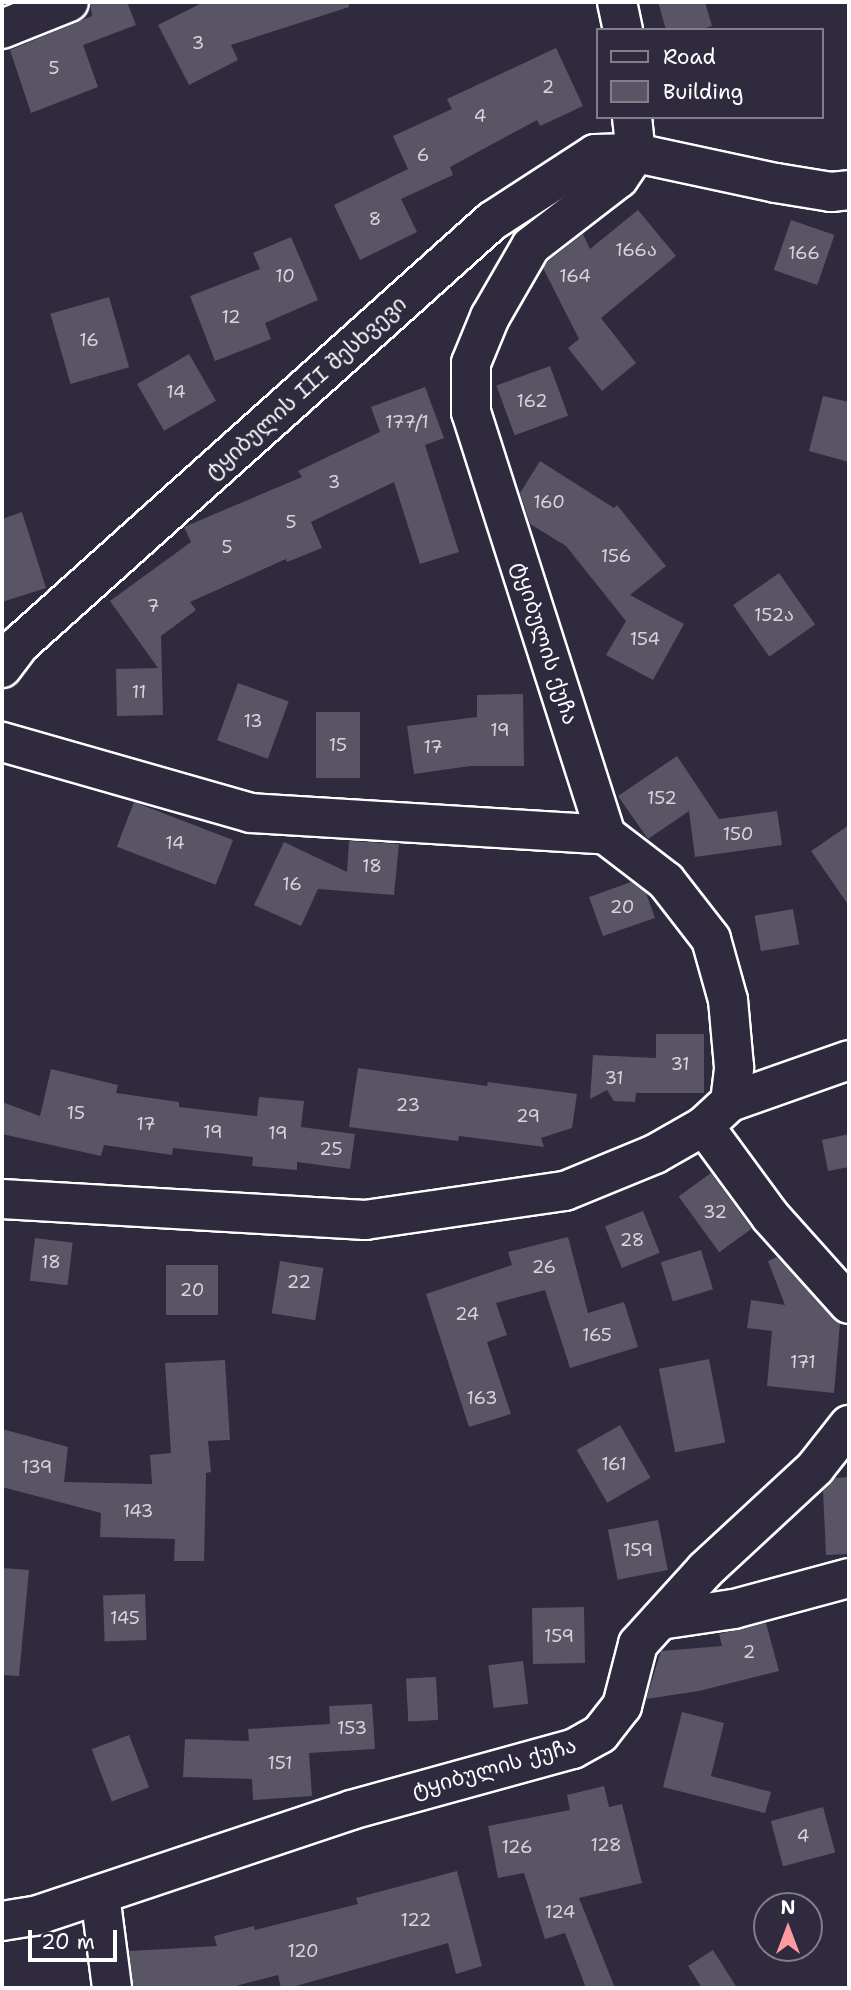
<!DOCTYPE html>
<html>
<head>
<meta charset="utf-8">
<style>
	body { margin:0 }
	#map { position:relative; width:851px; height:1990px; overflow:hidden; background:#2f2a3d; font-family:"Shantell Sans","Noto Sans Georgian",sans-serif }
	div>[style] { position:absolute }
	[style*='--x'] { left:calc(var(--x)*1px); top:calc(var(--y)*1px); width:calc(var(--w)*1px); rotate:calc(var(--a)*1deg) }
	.building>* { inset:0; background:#595564; transform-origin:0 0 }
	.roads { filter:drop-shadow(2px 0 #fff) drop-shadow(-2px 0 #fff) drop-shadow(0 2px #fff) drop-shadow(0 -2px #fff) }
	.minor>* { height:38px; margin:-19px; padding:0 19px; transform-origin:19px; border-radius:19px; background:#2f2a3d }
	span { translate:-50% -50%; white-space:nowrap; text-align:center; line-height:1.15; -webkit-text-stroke:5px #2f2a3d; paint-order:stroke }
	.number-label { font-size:18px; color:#d6d4d8 }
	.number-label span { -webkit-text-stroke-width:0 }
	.street-label { font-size:21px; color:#fff }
	.frame { position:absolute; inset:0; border:4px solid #fff; pointer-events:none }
	.legend { position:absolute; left:596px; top:28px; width:228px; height:91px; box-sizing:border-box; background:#2f2a3d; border:2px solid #827f8b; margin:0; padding:9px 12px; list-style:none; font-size:21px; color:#fff }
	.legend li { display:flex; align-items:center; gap:14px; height:35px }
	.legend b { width:35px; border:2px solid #827f8b }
	.north { position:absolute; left:753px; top:1892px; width:70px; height:70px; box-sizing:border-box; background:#2f2a3d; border:2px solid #827f8b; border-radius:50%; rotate:0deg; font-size:19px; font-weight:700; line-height:28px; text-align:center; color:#fff }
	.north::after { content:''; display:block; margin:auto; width:24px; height:32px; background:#ff9aa2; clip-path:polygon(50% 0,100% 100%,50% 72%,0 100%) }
	.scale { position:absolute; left:28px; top:1930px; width:89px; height:32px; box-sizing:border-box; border:4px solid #fff; border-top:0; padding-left:9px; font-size:21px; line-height:24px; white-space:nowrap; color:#fff; -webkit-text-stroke:5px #2f2a3d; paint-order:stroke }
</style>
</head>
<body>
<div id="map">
	<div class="building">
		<div style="clip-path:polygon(90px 2px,127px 2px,136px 25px,83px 45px,98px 87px,31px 113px,10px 50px,92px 16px)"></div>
		<div style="clip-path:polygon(204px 2px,349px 2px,349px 7px,231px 45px,238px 60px,189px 85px,158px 25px)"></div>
		<div style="clip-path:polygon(658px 2px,705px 2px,712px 26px,698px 30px,666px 30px)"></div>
		<div style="clip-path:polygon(556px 48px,583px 106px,540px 126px,537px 120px,450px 167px,453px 175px,401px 199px,417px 232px,360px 260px,334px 205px,408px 169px,393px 136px,452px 109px,447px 99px)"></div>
		<div style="clip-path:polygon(638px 210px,676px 256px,601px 318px,636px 363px,602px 391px,568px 348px,579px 339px,543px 268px,548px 261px,583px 234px,590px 249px)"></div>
		<div style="left:791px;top:220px;width:46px;height:53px;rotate:19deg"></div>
		<div style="clip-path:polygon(291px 237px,318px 300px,265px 323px,271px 339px,215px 361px,190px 296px,260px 269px,253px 253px)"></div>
		<div style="left:109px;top:297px;width:73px;height:61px;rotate:74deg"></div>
		<div style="left:189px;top:354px;width:54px;height:60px;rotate:60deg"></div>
		<div style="left:550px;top:366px;width:53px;height:57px;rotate:70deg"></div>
		<div style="clip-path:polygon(425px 387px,444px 438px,425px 445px,459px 552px,420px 564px,394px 482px,311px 522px,322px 548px,287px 562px,286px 559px,190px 602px,196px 610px,161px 636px,163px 715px,117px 716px,116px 669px,158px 668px,110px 601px,191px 542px,184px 527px,302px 477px,298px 471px,380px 432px,371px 407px)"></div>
		<div style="clip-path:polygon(823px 396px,849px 402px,849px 462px,809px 451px)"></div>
		<div style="clip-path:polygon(540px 461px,614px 508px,617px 505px,666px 566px,630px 595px,684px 624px,653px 680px,606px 655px,626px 621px,566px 546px,530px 524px,520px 493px)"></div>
		<div style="clip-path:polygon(22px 512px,46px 588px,2px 602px,2px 519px)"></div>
		<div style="left:779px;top:573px;width:63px;height:56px;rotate:55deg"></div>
		<div style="left:238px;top:683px;width:54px;height:61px;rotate:20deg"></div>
		<div style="clip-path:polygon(523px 694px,524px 766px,470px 766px,414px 774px,407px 726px,477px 717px,477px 695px)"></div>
		<div style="left:316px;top:712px;width:44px;height:66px"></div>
		<div style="clip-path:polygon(677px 756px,719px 819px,777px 811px,782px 845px,695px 857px,689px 811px,648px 839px,618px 796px)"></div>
		<div style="left:134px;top:802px;width:106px;height:48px;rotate:21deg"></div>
		<div style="clip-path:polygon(849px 825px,849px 906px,811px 851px)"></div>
		<div style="clip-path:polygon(349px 841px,399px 844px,394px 895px,318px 889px,301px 926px,254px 905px,284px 842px,347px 872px)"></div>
		<div style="clip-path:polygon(631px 882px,646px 893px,655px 918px,603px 936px,589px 897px)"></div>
		<div style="left:793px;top:909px;width:36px;height:39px;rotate:80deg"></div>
		<div style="clip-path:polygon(656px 1034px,704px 1034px,704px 1093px,636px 1093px,635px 1102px,614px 1101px,607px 1090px,590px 1099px,593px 1055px,656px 1058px)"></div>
		<div style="clip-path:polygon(358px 1068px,487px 1086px,488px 1082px,577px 1094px,572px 1128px,541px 1138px,544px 1147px,459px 1136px,458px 1141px,349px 1127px)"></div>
		<div style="clip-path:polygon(51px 1069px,118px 1085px,116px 1093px,179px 1102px,179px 1107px,257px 1116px,259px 1097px,304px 1101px,301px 1127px,355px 1134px,350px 1169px,297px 1162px,297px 1170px,252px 1166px,253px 1157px,173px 1148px,172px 1155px,104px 1145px,101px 1156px,2px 1134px,2px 1102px,40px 1116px)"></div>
		<div style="clip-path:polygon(849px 1134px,849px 1167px,828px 1171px,822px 1140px)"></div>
		<div style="left:711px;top:1173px;width:69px;height:40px;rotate:54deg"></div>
		<div style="left:643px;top:1211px;width:45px;height:41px;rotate:68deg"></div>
		<div style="clip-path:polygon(568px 1237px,588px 1313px,624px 1302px,638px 1347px,570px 1368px,545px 1290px,496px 1303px,507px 1335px,487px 1342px,511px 1414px,469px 1427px,426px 1294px,512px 1265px,508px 1252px)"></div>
		<div style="left:35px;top:1238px;width:38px;height:43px;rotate:7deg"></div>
		<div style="left:701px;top:1250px;width:41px;height:42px;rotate:73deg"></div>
		<div style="clip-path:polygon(777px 1257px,840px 1323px,834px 1393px,767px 1386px,772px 1331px,747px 1328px,751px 1300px,785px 1305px,768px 1261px)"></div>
		<div style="left:280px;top:1261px;width:44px;height:53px;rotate:9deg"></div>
		<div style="left:166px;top:1265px;width:52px;height:50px"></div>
		<div style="left:709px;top:1359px;width:85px;height:51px;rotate:79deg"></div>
		<div style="clip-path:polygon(225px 1360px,230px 1440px,208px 1441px,211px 1472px,206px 1473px,204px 1561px,174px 1561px,175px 1539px,100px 1537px,101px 1513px,2px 1487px,2px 1429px,68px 1447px,64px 1482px,152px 1484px,150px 1455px,171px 1453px,165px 1363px)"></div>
		<div style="left:620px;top:1425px;width:61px;height:50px;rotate:60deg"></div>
		<div style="clip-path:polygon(849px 1477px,849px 1554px,826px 1555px,823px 1491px,835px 1478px)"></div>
		<div style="left:658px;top:1520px;width:51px;height:51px;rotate:79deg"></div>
		<div style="clip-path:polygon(2px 1568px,29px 1570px,19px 1676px,2px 1675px)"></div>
		<div style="left:145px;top:1594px;width:46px;height:42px;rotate:88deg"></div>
		<div style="left:584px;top:1607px;width:56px;height:52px;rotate:89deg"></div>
		<div style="clip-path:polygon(766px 1623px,779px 1671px,699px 1691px,646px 1699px,661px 1651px,722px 1646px,719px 1634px)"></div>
		<div style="left:523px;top:1661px;width:43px;height:35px;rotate:83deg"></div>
		<div style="left:436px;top:1677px;width:43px;height:30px;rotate:87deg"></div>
		<div style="clip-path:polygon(372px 1704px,375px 1749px,309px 1753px,312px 1796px,253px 1800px,252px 1779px,183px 1777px,185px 1739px,249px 1741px,248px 1729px,330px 1724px,329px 1706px)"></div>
		<div style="clip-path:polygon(682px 1712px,724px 1723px,711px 1776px,771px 1792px,765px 1813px,663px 1787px)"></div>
		<div style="left:129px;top:1735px;width:56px;height:40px;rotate:69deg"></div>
		<div style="clip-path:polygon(604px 1786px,609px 1807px,622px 1804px,642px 1883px,579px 1898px,615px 1988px,586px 1988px,565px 1933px,545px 1939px,524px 1873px,498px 1878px,488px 1826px,570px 1810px,567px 1795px)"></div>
		<div style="left:823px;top:1807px;width:47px;height:54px;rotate:75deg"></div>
		<div style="clip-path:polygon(457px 1871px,482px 1966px,456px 1974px,448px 1943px,289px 1988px,281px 1988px,278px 1975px,228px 1988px,133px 1988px,129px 1951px,217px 1946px,214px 1936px,254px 1926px,255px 1930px,358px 1904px,356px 1898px)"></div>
		<div style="clip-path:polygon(713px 1950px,737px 1988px,702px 1988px,688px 1966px)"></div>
	</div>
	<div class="roads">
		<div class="minor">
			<div style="--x:617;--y:2;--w:29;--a:78"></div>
			<div style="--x:2;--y:29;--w:72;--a:-21.9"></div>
			<div style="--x:632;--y:117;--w:36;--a:84"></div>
			<div style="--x:2;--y:668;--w:30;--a:-53"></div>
			<div style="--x:20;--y:644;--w:634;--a:-41.87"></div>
			<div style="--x:492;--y:221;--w:123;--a:-33"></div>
			<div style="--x:595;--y:154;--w:41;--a:-1.4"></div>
			<div style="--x:636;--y:153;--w:143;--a:12.1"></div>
			<div style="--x:776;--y:183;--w:56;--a:9.3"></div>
			<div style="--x:831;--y:192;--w:18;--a:-6"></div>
			<div style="--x:2;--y:742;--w:259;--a:15.9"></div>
			<div style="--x:251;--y:813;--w:356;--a:3.5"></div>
			<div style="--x:730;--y:1102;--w:126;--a:-19.4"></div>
			<div style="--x:704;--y:1126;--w:112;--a:53.7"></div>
			<div style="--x:770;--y:1216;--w:118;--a:48.1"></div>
			<div style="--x:2;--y:1199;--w:364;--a:3.3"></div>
			<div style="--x:365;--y:1220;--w:202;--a:-8.3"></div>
			<div style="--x:565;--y:1191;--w:97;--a:-22.3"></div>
			<div style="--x:655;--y:1154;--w:56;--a:-29.7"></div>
			<div style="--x:704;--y:1126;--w:35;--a:-43"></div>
			<div style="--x:730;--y:1102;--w:35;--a:-83"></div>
			<div style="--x:734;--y:1067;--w:67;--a:-95.1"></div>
			<div style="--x:728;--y:1000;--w:63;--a:-105.6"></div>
			<div style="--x:711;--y:939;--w:73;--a:-127.8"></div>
			<div style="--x:666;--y:881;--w:76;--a:-142.5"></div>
			<div style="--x:606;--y:835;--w:444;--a:-107.7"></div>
			<div style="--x:471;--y:412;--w:49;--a:-90"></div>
			<div style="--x:471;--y:363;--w:50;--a:-67.6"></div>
			<div style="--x:490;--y:317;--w:82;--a:-60"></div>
			<div style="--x:531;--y:246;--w:111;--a:-37.7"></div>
			<div style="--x:619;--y:178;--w:30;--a:-56"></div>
			<div style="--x:660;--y:1620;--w:75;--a:-8.5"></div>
			<div style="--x:734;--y:1609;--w:119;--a:-15.1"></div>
			<div style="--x:100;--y:1895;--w:94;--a:82.6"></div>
			<div style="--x:2;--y:1921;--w:33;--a:-9"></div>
			<div style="--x:35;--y:1916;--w:333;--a:-18.5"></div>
			<div style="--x:351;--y:1810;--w:230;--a:-15.4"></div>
			<div style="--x:573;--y:1749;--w:31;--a:-29"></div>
			<div style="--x:600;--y:1734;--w:36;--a:-52"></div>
			<div style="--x:622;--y:1706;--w:64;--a:-75.5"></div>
			<div style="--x:638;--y:1644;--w:100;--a:-47.8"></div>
			<div style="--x:705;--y:1570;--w:150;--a:-42.8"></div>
			<div style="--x:815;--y:1468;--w:55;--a:-51.7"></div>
		</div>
	</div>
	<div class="number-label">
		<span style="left:198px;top:43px">3</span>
		<span style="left:54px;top:68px">5</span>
		<span style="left:548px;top:87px">2</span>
		<span style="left:480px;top:116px">4</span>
		<span style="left:423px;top:155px">6</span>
		<span style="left:375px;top:219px">8</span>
		<span style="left:636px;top:250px">166ა</span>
		<span style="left:804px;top:253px">166</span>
		<span style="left:285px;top:276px">10</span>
		<span style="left:575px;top:276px">164</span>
		<span style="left:231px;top:317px">12</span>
		<span style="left:89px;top:340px">16</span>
		<span style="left:176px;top:392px">14</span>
		<span style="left:532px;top:401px">162</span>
		<span style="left:407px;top:422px">177/1</span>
		<span style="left:334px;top:482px">3</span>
		<span style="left:549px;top:502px">160</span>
		<span style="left:291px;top:522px">5</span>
		<span style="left:227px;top:547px">5</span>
		<span style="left:616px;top:556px">156</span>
		<span style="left:153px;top:606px">7</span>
		<span style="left:774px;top:615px">152ა</span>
		<span style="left:645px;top:639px">154</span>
		<span style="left:139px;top:692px">11</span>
		<span style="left:253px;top:721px">13</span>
		<span style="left:500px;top:730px">19</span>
		<span style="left:338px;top:745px">15</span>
		<span style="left:433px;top:747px">17</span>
		<span style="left:662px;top:798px">152</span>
		<span style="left:738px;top:834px">150</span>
		<span style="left:175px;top:843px">14</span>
		<span style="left:372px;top:866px">18</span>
		<span style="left:292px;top:884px">16</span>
		<span style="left:622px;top:907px">20</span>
		<span style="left:680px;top:1064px">31</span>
		<span style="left:614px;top:1078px">31</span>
		<span style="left:408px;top:1105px">23</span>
		<span style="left:76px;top:1113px">15</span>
		<span style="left:528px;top:1116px">29</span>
		<span style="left:146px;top:1124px">17</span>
		<span style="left:213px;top:1132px">19</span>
		<span style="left:278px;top:1133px">19</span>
		<span style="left:331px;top:1149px">25</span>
		<span style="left:715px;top:1212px">32</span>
		<span style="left:632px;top:1240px">28</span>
		<span style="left:51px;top:1262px">18</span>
		<span style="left:544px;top:1267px">26</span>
		<span style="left:299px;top:1282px">22</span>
		<span style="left:192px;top:1290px">20</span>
		<span style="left:467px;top:1314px">24</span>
		<span style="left:597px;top:1335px">165</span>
		<span style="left:803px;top:1362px">171</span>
		<span style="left:482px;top:1398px">163</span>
		<span style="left:614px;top:1464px">161</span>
		<span style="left:37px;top:1467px">139</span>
		<span style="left:138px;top:1511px">143</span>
		<span style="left:638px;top:1550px">159</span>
		<span style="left:125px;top:1618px">145</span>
		<span style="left:559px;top:1636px">159</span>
		<span style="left:749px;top:1652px">2</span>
		<span style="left:352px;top:1728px">153</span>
		<span style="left:280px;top:1763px">151</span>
		<span style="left:803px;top:1836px">4</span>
		<span style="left:606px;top:1845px">128</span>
		<span style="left:517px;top:1847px">126</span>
		<span style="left:560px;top:1912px">124</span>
		<span style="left:416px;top:1920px">122</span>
		<span style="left:303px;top:1951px">120</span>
	</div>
	<div class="street-label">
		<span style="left:306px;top:388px;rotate:-42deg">ტყიბულის III შესხვევი</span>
		<span style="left:545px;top:643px;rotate:72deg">ტყიბულის ქუჩა</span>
		<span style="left:494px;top:1768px;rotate:-16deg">ტყიბულის ქუჩა</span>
	</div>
	<div class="frame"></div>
	<ul class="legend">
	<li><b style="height:9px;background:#2f2a3d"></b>Road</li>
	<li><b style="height:19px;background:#595564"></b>Building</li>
	</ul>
	<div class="north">N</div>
	<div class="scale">20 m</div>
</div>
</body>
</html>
